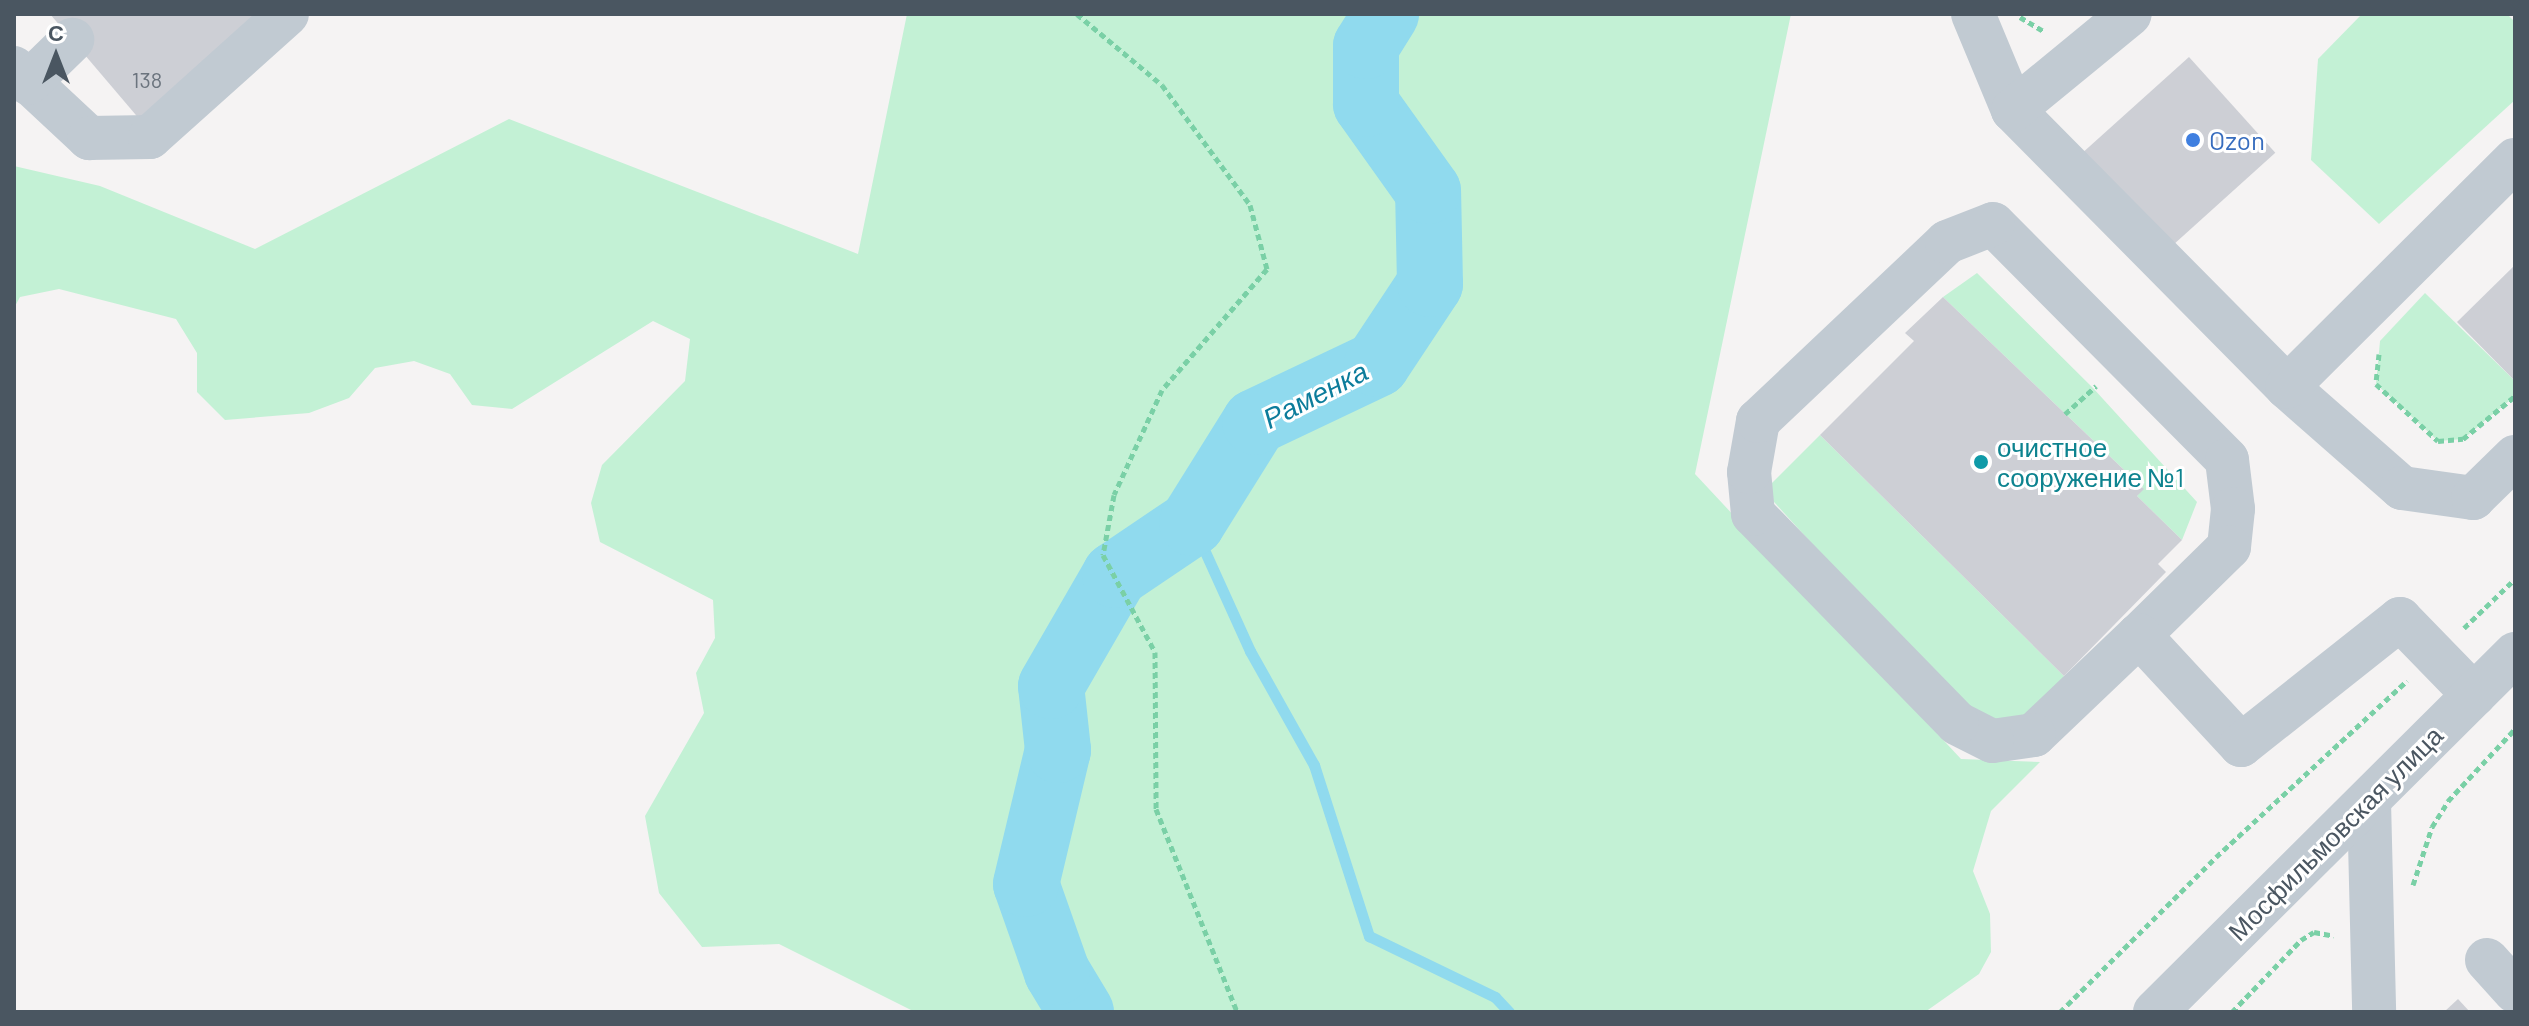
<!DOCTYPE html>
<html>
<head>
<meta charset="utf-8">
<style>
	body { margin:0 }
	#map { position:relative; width:2529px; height:1026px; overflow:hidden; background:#f5f3f3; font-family:Barlow,sans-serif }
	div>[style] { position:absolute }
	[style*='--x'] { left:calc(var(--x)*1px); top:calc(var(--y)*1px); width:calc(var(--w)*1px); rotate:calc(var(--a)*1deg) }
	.green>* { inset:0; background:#c3f1d5 }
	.stream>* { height:11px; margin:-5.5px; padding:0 5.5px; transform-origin:5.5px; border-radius:5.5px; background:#90daee }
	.river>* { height:66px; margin:-33px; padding:0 33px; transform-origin:33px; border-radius:33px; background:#90daee }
	.building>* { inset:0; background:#cdcfd5; transform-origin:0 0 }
	.path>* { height:5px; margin-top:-2.5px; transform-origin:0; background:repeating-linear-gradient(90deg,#7ad0a6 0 6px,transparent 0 10px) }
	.minor>* { height:44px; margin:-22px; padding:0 22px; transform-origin:22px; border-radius:22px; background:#c1cad2 }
	.dots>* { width:22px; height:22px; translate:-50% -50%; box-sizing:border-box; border:4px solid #fff; border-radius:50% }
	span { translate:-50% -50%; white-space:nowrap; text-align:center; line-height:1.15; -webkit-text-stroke:6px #fff; paint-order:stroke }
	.number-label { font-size:22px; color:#6b747e }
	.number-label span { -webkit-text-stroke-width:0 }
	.shop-label { font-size:26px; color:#366cbe }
	.left { translate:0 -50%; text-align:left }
	.culture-label { font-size:26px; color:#0d838f }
	.street-label { font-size:26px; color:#4a5661 }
	.water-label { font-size:28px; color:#0c7c9b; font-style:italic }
	.frame { position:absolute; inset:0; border:16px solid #4a5661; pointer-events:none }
	.north { position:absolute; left:16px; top:16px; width:80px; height:80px; -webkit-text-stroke:6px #fff; paint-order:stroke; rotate:0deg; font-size:22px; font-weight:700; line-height:32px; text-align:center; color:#4a5661 }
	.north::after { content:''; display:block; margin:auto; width:28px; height:36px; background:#4a5661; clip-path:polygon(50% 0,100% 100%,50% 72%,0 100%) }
</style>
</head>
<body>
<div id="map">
	<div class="green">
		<div style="clip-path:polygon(907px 14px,1791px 14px,1695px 474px,1961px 759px,2040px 762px,1991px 811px,1973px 871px,1990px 914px,1991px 952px,1979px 974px,1925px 1012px,915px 1012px,779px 944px,702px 947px,659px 893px,645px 816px,704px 713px,696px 673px,715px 638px,713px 600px,600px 542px,591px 503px,602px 465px,685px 381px,690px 339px,653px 321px,512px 409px,472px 405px,450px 374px,414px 361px,375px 368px,349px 398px,309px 413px,225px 420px,197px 392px,197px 353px,176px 319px,59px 289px,20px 297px,14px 308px,14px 166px,100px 186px,255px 249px,509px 119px,858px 254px)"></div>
		<div style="clip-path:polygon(2362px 14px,2507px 14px,2515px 22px,2515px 100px,2379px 224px,2311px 160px,2318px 59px)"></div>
		<div style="clip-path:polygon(1977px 273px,2093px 388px,2197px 502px,2182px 540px,2137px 496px,2143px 488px,1943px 297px)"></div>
		<div style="clip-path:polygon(2425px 293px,2515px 381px,2515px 396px,2463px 439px,2438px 441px,2376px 384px,2380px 341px)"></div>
		<div style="clip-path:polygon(1820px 435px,2064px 676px,2034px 735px,1992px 741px,1764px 491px)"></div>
	</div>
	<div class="stream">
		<div style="--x:1192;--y:523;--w:141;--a:65.6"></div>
		<div style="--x:1250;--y:651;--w:131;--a:60.7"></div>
		<div style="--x:1314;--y:765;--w:180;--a:72.2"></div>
		<div style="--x:1369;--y:936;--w:140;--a:25.8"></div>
		<div style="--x:1495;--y:997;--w:21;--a:47"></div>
	</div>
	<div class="river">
		<div style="--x:1081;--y:1012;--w:47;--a:-121"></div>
		<div style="--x:1057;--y:972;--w:93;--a:-109.4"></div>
		<div style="--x:1026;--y:884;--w:138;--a:-76.6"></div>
		<div style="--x:1058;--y:750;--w:64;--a:-96.2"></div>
		<div style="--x:1051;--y:686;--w:128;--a:-60"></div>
		<div style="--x:1115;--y:575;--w:93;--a:-34"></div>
		<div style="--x:1192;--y:523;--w:119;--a:-58"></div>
		<div style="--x:1255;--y:422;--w:135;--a:-25.4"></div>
		<div style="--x:1377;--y:364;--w:96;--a:-56.5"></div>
		<div style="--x:1430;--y:284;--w:93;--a:-91.2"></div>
		<div style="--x:1428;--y:191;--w:107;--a:-125.5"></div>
		<div style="--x:1366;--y:104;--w:58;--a:-90"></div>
		<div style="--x:1366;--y:46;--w:38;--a:-58"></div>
	</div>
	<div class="building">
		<div style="clip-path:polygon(50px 14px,267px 14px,141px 121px)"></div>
		<div style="left:2189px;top:57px;width:129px;height:144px;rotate:48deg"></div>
		<div style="clip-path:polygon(2515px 265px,2515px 381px,2457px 322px)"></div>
		<div style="clip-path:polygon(1943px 297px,2144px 489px,2137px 496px,2182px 540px,2158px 564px,2166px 572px,2064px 676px,1820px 435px,1914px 341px,1905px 333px)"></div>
		<div style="clip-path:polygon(2458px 999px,2470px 1012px,2444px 1012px)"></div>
	</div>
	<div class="path">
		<div style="--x:1077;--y:14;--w:111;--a:39.9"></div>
		<div style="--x:1162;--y:85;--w:149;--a:53.7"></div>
		<div style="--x:1250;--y:205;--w:66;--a:75.1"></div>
		<div style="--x:1267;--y:269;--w:160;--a:131"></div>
		<div style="--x:1162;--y:390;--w:115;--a:114.6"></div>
		<div style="--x:1114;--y:495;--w:61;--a:100.4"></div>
		<div style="--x:1103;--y:555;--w:110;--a:61.8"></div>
		<div style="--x:1155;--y:652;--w:157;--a:89.6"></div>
		<div style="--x:1156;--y:809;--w:219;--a:68.2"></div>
		<div style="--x:2020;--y:17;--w:29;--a:31"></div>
		<div style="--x:2379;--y:354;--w:30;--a:96"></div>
		<div style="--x:2376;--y:384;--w:84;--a:42.6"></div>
		<div style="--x:2438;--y:441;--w:25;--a:-5"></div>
		<div style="--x:2463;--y:439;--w:67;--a:-39.6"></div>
		<div style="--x:2065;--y:414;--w:42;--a:-42.1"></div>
		<div style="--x:2464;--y:628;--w:71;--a:-43.9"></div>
		<div style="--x:2413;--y:885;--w:61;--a:-71.9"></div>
		<div style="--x:2432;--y:827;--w:31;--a:-58"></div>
		<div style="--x:2448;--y:801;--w:98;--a:-47.1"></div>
		<div style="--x:2060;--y:1012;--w:220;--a:-44.8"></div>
		<div style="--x:2216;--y:857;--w:260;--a:-42.7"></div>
		<div style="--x:2232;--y:1012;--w:100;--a:-46.2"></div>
		<div style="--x:2301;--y:940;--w:15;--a:-32"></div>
		<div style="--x:2314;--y:932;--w:20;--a:11"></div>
	</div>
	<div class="minor">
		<div style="--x:1973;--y:14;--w:104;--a:67.4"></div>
		<div style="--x:2013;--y:110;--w:390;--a:45.3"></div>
		<div style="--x:2287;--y:387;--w:153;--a:41.3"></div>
		<div style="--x:2402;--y:488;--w:72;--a:8"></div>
		<div style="--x:2473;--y:498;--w:59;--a:-44.3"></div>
		<div style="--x:14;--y:68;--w:103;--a:43"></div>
		<div style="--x:89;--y:138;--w:61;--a:-0.9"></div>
		<div style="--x:150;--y:137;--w:184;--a:-41.9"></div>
		<div style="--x:28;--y:83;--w:62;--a:-44.3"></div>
		<div style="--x:2013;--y:110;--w:151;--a:-39.4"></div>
		<div style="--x:1993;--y:224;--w:332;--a:45.2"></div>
		<div style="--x:2227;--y:460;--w:49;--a:83"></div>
		<div style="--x:2233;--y:509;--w:38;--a:96"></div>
		<div style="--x:2229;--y:547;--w:126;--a:135.6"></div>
		<div style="--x:2139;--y:635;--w:145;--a:136.4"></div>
		<div style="--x:2034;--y:735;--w:42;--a:171.9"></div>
		<div style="--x:1992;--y:741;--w:39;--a:-153"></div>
		<div style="--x:1957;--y:723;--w:292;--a:-134.3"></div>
		<div style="--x:1753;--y:514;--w:42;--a:-95.4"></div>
		<div style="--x:1749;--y:472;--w:52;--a:-80"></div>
		<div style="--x:1758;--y:421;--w:260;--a:-43.4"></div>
		<div style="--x:1947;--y:242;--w:49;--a:-21.4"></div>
		<div style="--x:2287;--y:387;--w:322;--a:-44.9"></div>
		<div style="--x:2139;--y:635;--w:150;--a:47.2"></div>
		<div style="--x:2241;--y:745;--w:203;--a:-38.4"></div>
		<div style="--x:2400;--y:619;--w:106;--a:45.8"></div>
		<div style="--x:2369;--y:801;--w:211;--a:88.6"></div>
		<div style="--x:2487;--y:960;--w:42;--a:47.9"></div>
		<div style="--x:2155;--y:1012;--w:508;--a:-44.84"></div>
	</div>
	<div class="dots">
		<div style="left:2193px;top:140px;background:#3f7fe0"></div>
		<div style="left:1981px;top:462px;background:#0f9aa8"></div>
	</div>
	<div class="number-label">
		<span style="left:147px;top:80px">138</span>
	</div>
	<div class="shop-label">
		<span class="left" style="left:2209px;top:140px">Ozon</span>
	</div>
	<div class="culture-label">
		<span class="left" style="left:1997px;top:462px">очистное<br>сооружение №1</span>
	</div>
	<div class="street-label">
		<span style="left:2335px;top:833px;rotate:-45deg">Мосфильмовская улица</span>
	</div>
	<div class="water-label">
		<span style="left:1315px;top:394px;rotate:-27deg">Раменка</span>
	</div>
	<div class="frame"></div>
	<div class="north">С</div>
</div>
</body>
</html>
